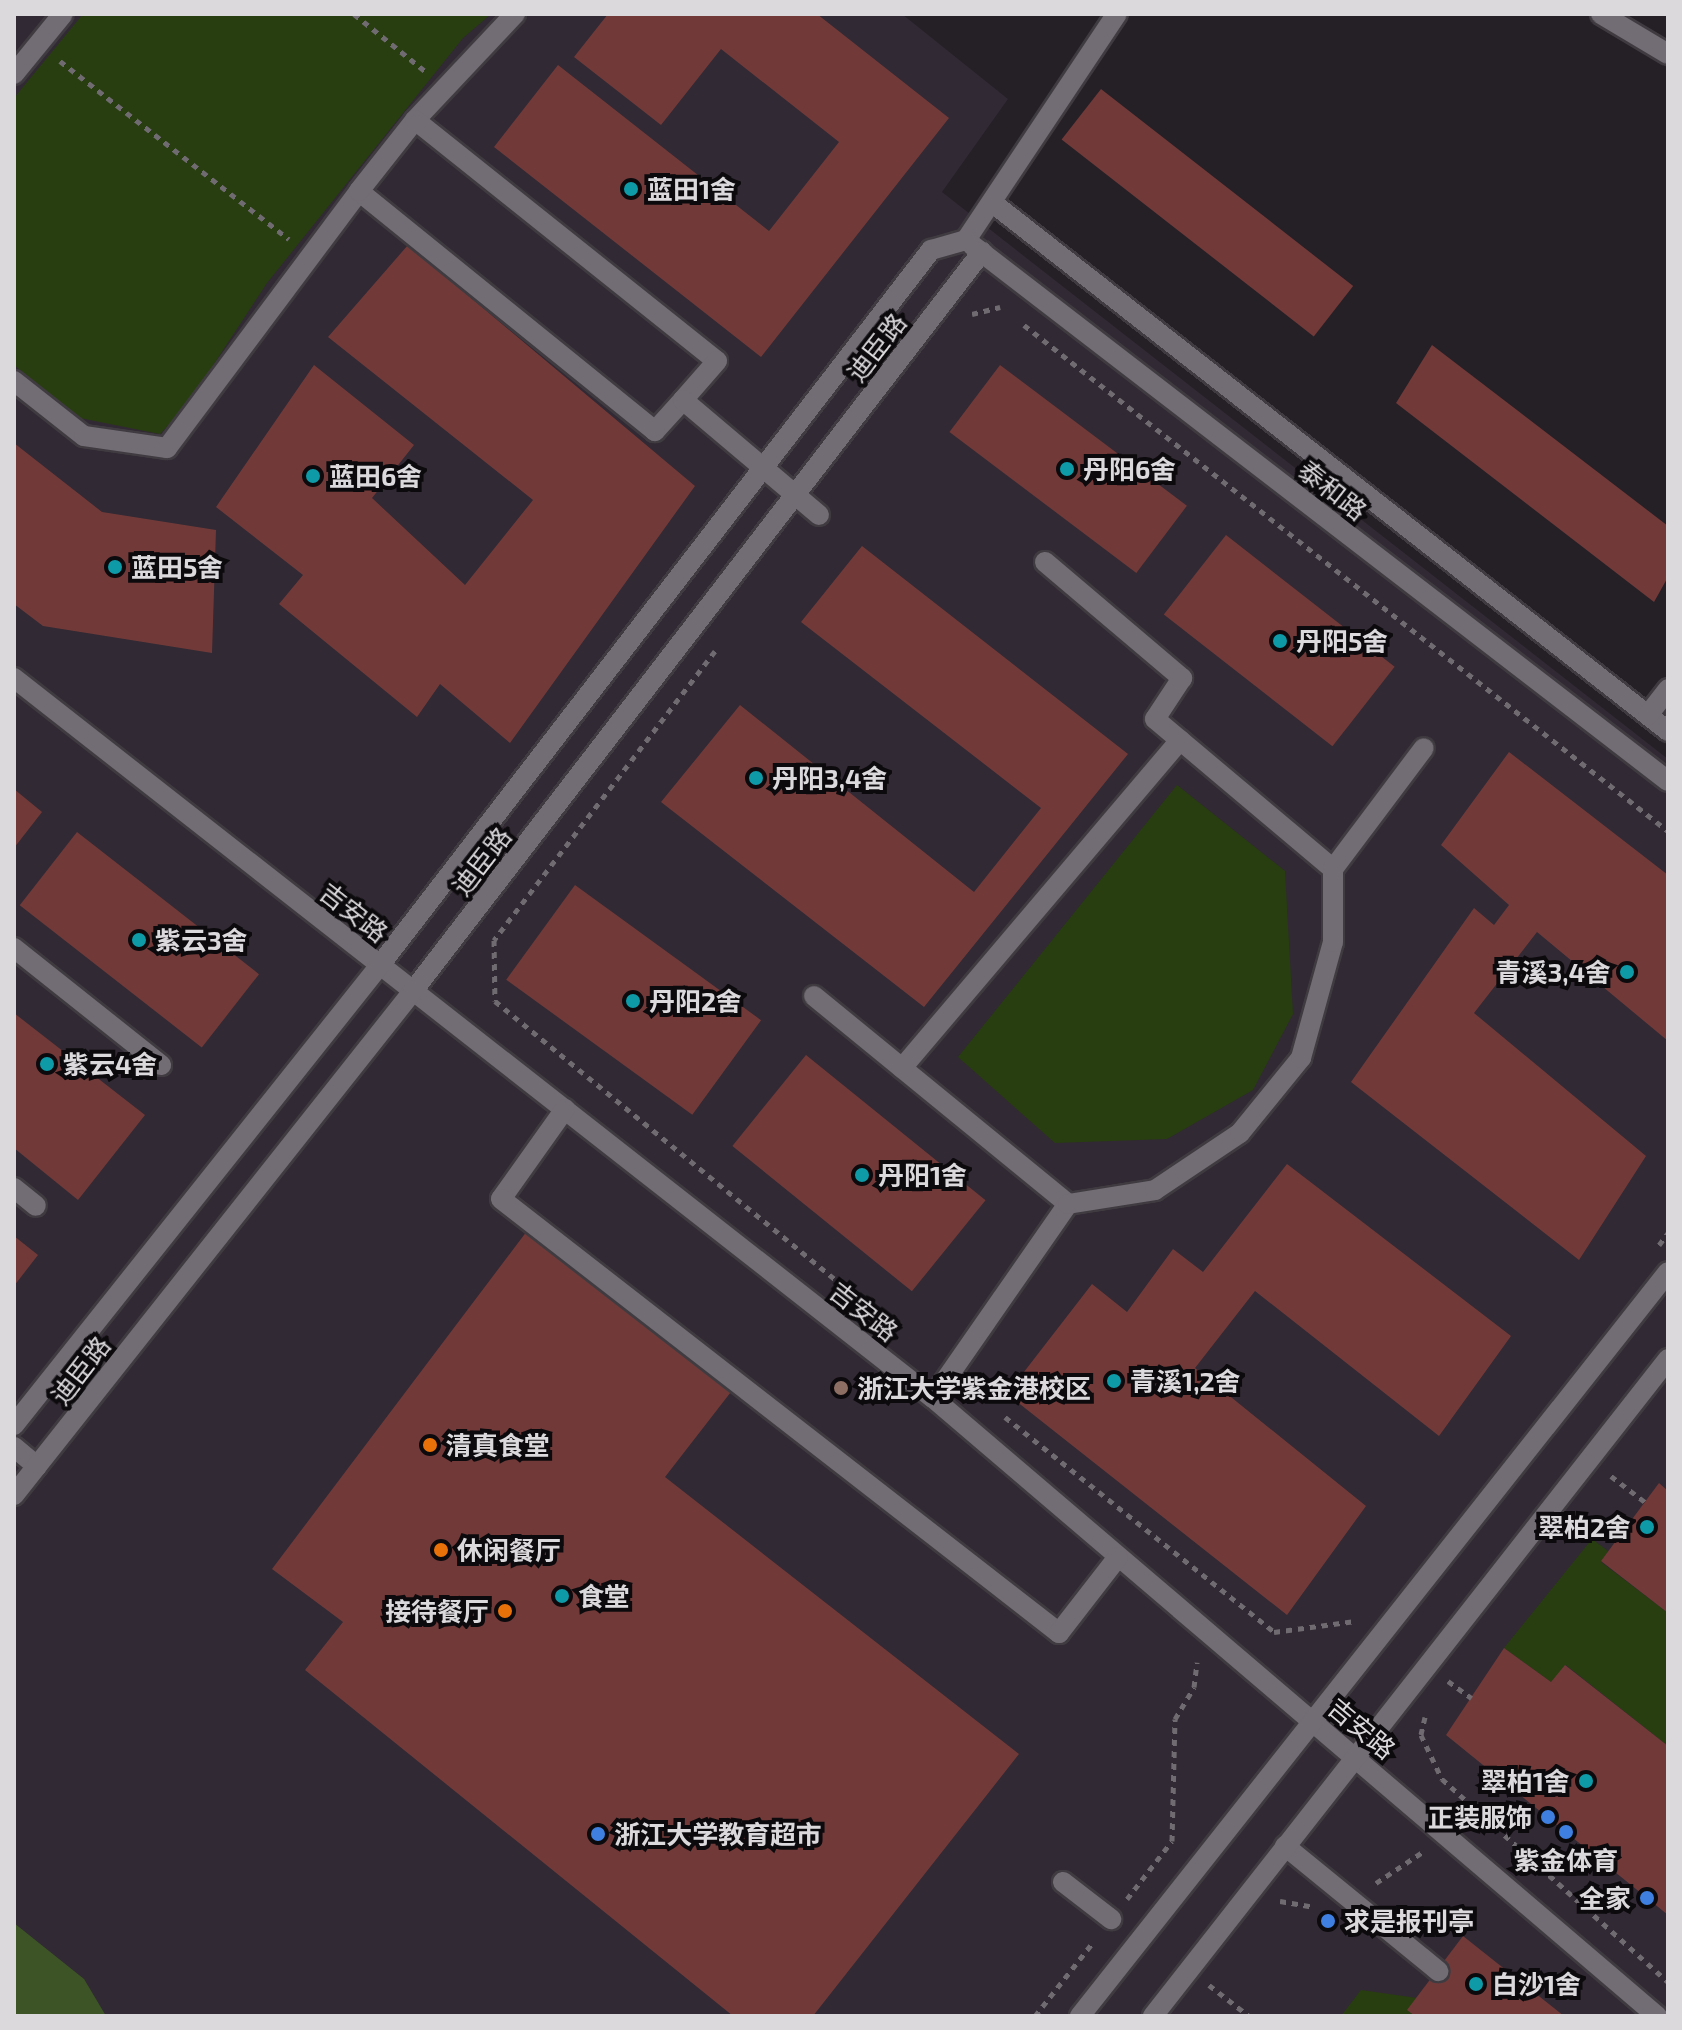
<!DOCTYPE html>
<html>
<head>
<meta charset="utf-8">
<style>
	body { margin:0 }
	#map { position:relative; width:1682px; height:2030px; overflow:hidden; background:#251f26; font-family:"Exo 2","Noto Sans SC",sans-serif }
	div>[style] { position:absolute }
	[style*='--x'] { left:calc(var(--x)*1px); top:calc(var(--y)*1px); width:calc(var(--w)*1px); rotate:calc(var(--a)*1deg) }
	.built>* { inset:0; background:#312933 }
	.green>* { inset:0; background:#283e10 }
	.forest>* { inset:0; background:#3d5526 }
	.building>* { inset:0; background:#713a39; transform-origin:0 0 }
	.path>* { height:5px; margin-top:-2.5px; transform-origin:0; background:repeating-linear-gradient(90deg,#706b71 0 6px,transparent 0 12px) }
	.roads { filter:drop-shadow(2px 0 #3f3b40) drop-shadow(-2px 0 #3f3b40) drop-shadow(0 2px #3f3b40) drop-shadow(0 -2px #3f3b40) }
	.minor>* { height:20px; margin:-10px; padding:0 10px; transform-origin:10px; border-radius:10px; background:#726c74 }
	.dots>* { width:22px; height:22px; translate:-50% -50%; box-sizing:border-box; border:4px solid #0c0a0d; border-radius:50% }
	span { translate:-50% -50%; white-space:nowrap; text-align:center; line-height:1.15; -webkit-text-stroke:8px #0c0a0d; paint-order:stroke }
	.poi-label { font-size:26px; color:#dcd9dd; font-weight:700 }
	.left { translate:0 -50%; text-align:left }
	.right { translate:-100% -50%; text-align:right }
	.street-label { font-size:26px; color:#dcd9dd }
	.frame { position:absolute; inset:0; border:16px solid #dcd9dd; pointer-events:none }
</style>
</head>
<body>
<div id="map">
	<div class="built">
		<div style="clip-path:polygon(14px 14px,902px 14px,1008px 99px,942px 192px,1668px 759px,1668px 2016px,14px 2016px)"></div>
	</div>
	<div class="green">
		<div style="clip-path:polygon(83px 14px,491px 14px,463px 38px,267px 283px,187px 405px,160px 434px,80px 418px,14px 365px,14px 98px)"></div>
		<div style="clip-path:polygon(1177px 785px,1285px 871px,1293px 1014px,1253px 1090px,1167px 1139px,1055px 1143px,958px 1057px)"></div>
		<div style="clip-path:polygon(1592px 1539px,1608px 1551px,1601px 1562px,1668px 1613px,1668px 1746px,1566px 1665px,1551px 1682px,1504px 1648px)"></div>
		<div style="clip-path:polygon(1361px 1990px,1417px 1998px,1415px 2016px,1341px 2016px)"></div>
	</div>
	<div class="forest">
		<div style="clip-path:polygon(14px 1923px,84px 1979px,106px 2016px,14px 2016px)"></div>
	</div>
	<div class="building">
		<div style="clip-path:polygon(608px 14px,817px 14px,949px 118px,761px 357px,494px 147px,558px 65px,769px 231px,839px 142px,721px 49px,661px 125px,574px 57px)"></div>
		<div style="left:1101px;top:89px;width:320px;height:64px;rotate:38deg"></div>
		<div style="clip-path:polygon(408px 245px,695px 486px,510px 743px,440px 684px,417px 717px,279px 604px,303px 575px,216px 507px,314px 365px,414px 445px,372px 498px,465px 585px,533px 500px,328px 337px)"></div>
		<div style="clip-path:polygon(1432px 345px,1668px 526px,1668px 577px,1654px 602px,1396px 403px)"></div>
		<div style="left:1000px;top:365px;width:234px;height:84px;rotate:37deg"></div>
		<div style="clip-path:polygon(14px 443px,102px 512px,216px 530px,212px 653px,43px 626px,14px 604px)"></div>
		<div style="left:1226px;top:535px;width:214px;height:101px;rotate:38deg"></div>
		<div style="clip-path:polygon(862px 546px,1128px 754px,924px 1007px,661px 802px,740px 705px,974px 892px,1041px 808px,801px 622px)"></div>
		<div style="clip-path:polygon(1509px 752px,1668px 875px,1668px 1041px,1537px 932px,1474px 1013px,1646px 1156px,1579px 1260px,1351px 1082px,1474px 908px,1494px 925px,1509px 905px,1441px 845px)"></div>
		<div style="clip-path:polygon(14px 789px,42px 812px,14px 848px)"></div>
		<div style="left:77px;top:832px;width:231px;height:93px;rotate:38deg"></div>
		<div style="left:575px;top:885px;width:230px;height:117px;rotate:36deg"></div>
		<div style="clip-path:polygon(14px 1013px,145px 1115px,78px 1200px,14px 1148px)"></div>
		<div style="left:806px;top:1055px;width:231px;height:117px;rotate:39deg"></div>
		<div style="clip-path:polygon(1287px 1164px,1511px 1336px,1439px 1436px,1255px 1291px,1195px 1368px,1366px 1506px,1287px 1615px,1007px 1394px,1092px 1284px,1127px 1312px,1173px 1249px,1203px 1272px)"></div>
		<div style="clip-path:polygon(530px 1227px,734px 1388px,665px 1477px,1019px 1754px,813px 2016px,733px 2016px,305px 1670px,343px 1622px,272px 1569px)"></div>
		<div style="clip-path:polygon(14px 1236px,38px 1255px,14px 1286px)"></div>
		<div style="clip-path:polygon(1659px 1483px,1668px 1491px,1668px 1613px,1601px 1561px)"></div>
		<div style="clip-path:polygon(1504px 1648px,1551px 1682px,1565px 1665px,1668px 1746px,1668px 1915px,1446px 1735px)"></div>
		<div style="clip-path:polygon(1463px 1936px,1564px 2016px,1415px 2016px,1407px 2010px)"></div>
	</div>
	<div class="path">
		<div style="--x:354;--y:14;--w:91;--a:38.8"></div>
		<div style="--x:60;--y:61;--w:290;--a:37.9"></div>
		<div style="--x:972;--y:314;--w:29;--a:-14"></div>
		<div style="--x:1024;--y:325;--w:819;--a:38.16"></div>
		<div style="--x:715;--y:651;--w:364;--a:127.4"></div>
		<div style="--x:494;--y:940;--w:61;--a:89.1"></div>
		<div style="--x:495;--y:1001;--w:485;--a:39.3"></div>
		<div style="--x:1659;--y:1245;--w:15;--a:-53"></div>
		<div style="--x:1005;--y:1417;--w:344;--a:38.6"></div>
		<div style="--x:1274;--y:1632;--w:82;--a:-7.7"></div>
		<div style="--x:1611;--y:1476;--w:43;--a:37.4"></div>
		<div style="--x:1448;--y:1681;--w:29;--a:36"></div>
		<div style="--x:1425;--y:1717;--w:18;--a:103"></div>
		<div style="--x:1421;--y:1735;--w:49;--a:64.5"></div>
		<div style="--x:1442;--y:1779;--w:304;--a:41.9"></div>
		<div style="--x:1376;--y:1883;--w:58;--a:-33.7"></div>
		<div style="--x:1127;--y:1899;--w:73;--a:-52.2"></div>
		<div style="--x:1172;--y:1841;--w:122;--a:-88.6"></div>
		<div style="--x:1175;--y:1719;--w:37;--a:-59"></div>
		<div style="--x:1194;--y:1687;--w:25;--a:-83"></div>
		<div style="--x:1280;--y:1901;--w:35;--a:10"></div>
		<div style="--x:1209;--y:1985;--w:51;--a:37.8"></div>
		<div style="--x:1035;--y:2016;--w:95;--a:-51.8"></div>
	</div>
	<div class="roads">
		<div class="minor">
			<div style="--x:1601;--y:14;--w:78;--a:30.8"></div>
			<div style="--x:14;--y:74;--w:77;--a:-50.8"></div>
			<div style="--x:415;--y:120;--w:146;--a:-46.7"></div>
			<div style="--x:994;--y:204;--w:856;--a:38.02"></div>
			<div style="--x:966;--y:240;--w:272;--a:-56.3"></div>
			<div style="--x:972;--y:245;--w:878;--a:37.6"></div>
			<div style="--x:14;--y:381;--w:89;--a:38.2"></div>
			<div style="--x:84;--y:436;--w:84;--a:8.2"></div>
			<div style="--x:167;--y:448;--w:321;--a:-53.2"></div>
			<div style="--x:683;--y:400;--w:42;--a:132.1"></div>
			<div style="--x:655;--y:431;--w:381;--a:-141"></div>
			<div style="--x:359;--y:191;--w:90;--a:-51.7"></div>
			<div style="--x:415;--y:120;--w:386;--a:38.6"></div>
			<div style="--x:717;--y:361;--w:52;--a:131.1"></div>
			<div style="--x:683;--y:400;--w:178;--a:40.2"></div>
			<div style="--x:1045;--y:562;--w:180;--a:40.3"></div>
			<div style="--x:1182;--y:678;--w:49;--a:123.4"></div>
			<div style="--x:1155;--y:719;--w:233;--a:40.1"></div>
			<div style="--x:14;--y:678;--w:1167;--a:38.08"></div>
			<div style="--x:933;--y:1398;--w:952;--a:40.48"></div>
			<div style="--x:1648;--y:715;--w:33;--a:-52"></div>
			<div style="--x:14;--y:948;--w:188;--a:38.5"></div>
			<div style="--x:814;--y:996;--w:328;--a:39.3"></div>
			<div style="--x:902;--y:1068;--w:430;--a:-49.7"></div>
			<div style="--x:565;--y:1109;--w:110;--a:125.4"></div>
			<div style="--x:501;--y:1199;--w:707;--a:37.87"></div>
			<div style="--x:1059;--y:1633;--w:96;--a:-52.2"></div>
			<div style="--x:14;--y:1188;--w:28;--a:39"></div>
			<div style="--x:933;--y:1398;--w:236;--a:-55.2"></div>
			<div style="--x:1068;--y:1204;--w:88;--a:-9.1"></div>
			<div style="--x:1155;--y:1190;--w:102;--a:-33.8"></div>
			<div style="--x:1240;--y:1133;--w:97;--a:-50.9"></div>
			<div style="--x:1301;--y:1058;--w:120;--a:-74.6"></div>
			<div style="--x:1333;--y:942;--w:73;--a:-90"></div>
			<div style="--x:1333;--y:869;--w:151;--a:-53.1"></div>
			<div style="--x:14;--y:1425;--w:588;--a:-51.49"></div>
			<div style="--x:380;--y:965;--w:903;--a:-52.38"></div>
			<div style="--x:931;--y:250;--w:36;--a:-16"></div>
			<div style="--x:14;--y:1447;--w:30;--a:40"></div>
			<div style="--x:14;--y:1495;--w:643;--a:-51.63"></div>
			<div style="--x:413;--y:991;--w:933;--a:-52.41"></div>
			<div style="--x:1285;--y:1846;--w:198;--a:39.2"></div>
			<div style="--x:1063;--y:1882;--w:61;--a:37.6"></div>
			<div style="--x:1080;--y:2016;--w:948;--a:-51.68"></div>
			<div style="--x:1153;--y:2016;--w:835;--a:-51.91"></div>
		</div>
	</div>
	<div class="dots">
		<div style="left:631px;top:189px;background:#0f9aa8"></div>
		<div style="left:1067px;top:469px;background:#0f9aa8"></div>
		<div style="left:313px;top:476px;background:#0f9aa8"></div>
		<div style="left:115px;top:567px;background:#0f9aa8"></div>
		<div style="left:1280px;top:641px;background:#0f9aa8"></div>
		<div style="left:756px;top:778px;background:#0f9aa8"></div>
		<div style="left:139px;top:940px;background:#0f9aa8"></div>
		<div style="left:1627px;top:972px;background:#0f9aa8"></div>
		<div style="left:633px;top:1001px;background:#0f9aa8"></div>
		<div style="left:47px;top:1064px;background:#0f9aa8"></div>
		<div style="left:862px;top:1175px;background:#0f9aa8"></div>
		<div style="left:1114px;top:1381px;background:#0f9aa8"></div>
		<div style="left:841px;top:1388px;background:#8d6e63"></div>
		<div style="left:430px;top:1445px;background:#e8710a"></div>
		<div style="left:1647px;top:1527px;background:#0f9aa8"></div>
		<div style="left:441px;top:1550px;background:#e8710a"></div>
		<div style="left:562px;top:1596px;background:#0f9aa8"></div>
		<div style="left:505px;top:1611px;background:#e8710a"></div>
		<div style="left:1586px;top:1781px;background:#0f9aa8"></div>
		<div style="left:1548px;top:1817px;background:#3f7fe0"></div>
		<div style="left:1566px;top:1832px;background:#3f7fe0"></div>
		<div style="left:598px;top:1834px;background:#3f7fe0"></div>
		<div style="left:1647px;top:1898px;background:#3f7fe0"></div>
		<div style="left:1328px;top:1921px;background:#3f7fe0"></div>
		<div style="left:1476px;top:1984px;background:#0f9aa8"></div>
	</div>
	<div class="poi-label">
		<span class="left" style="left:647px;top:189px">蓝田1舍</span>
		<span class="left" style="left:1083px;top:469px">丹阳6舍</span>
		<span class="left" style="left:329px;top:476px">蓝田6舍</span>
		<span class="left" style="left:131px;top:567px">蓝田5舍</span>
		<span class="left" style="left:1296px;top:641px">丹阳5舍</span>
		<span class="left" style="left:772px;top:778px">丹阳3,4舍</span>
		<span class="left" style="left:155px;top:940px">紫云3舍</span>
		<span class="right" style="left:1611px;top:972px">青溪3,4舍</span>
		<span class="left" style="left:649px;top:1001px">丹阳2舍</span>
		<span class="left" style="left:63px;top:1064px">紫云4舍</span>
		<span class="left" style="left:878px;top:1175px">丹阳1舍</span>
		<span class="left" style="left:1130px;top:1381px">青溪1,2舍</span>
		<span class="left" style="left:857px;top:1388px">浙江大学紫金港校区</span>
		<span class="left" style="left:446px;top:1445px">清真食堂</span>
		<span class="right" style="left:1631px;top:1527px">翠柏2舍</span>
		<span class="left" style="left:457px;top:1550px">休闲餐厅</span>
		<span class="left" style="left:578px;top:1596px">食堂</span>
		<span class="right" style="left:489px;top:1611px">接待餐厅</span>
		<span class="right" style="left:1570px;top:1781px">翠柏1舍</span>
		<span class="right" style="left:1532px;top:1817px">正装服饰</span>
		<span class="left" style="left:614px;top:1834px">浙江大学教育超市</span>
		<span style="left:1566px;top:1860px">紫金体育</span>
		<span class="right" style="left:1631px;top:1898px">全家</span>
		<span class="left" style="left:1344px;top:1921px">求是报刊亭</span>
		<span class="left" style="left:1492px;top:1984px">白沙1舍</span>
	</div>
	<div class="street-label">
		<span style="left:876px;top:347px;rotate:-52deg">迪臣路</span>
		<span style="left:1333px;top:490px;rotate:38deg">泰和路</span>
		<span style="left:481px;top:861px;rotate:-52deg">迪臣路</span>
		<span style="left:354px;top:912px;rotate:38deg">吉安路</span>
		<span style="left:864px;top:1311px;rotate:38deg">吉安路</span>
		<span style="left:80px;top:1370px;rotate:-52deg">迪臣路</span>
		<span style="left:1362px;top:1728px;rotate:40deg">吉安路</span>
	</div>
	<div class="frame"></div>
</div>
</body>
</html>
